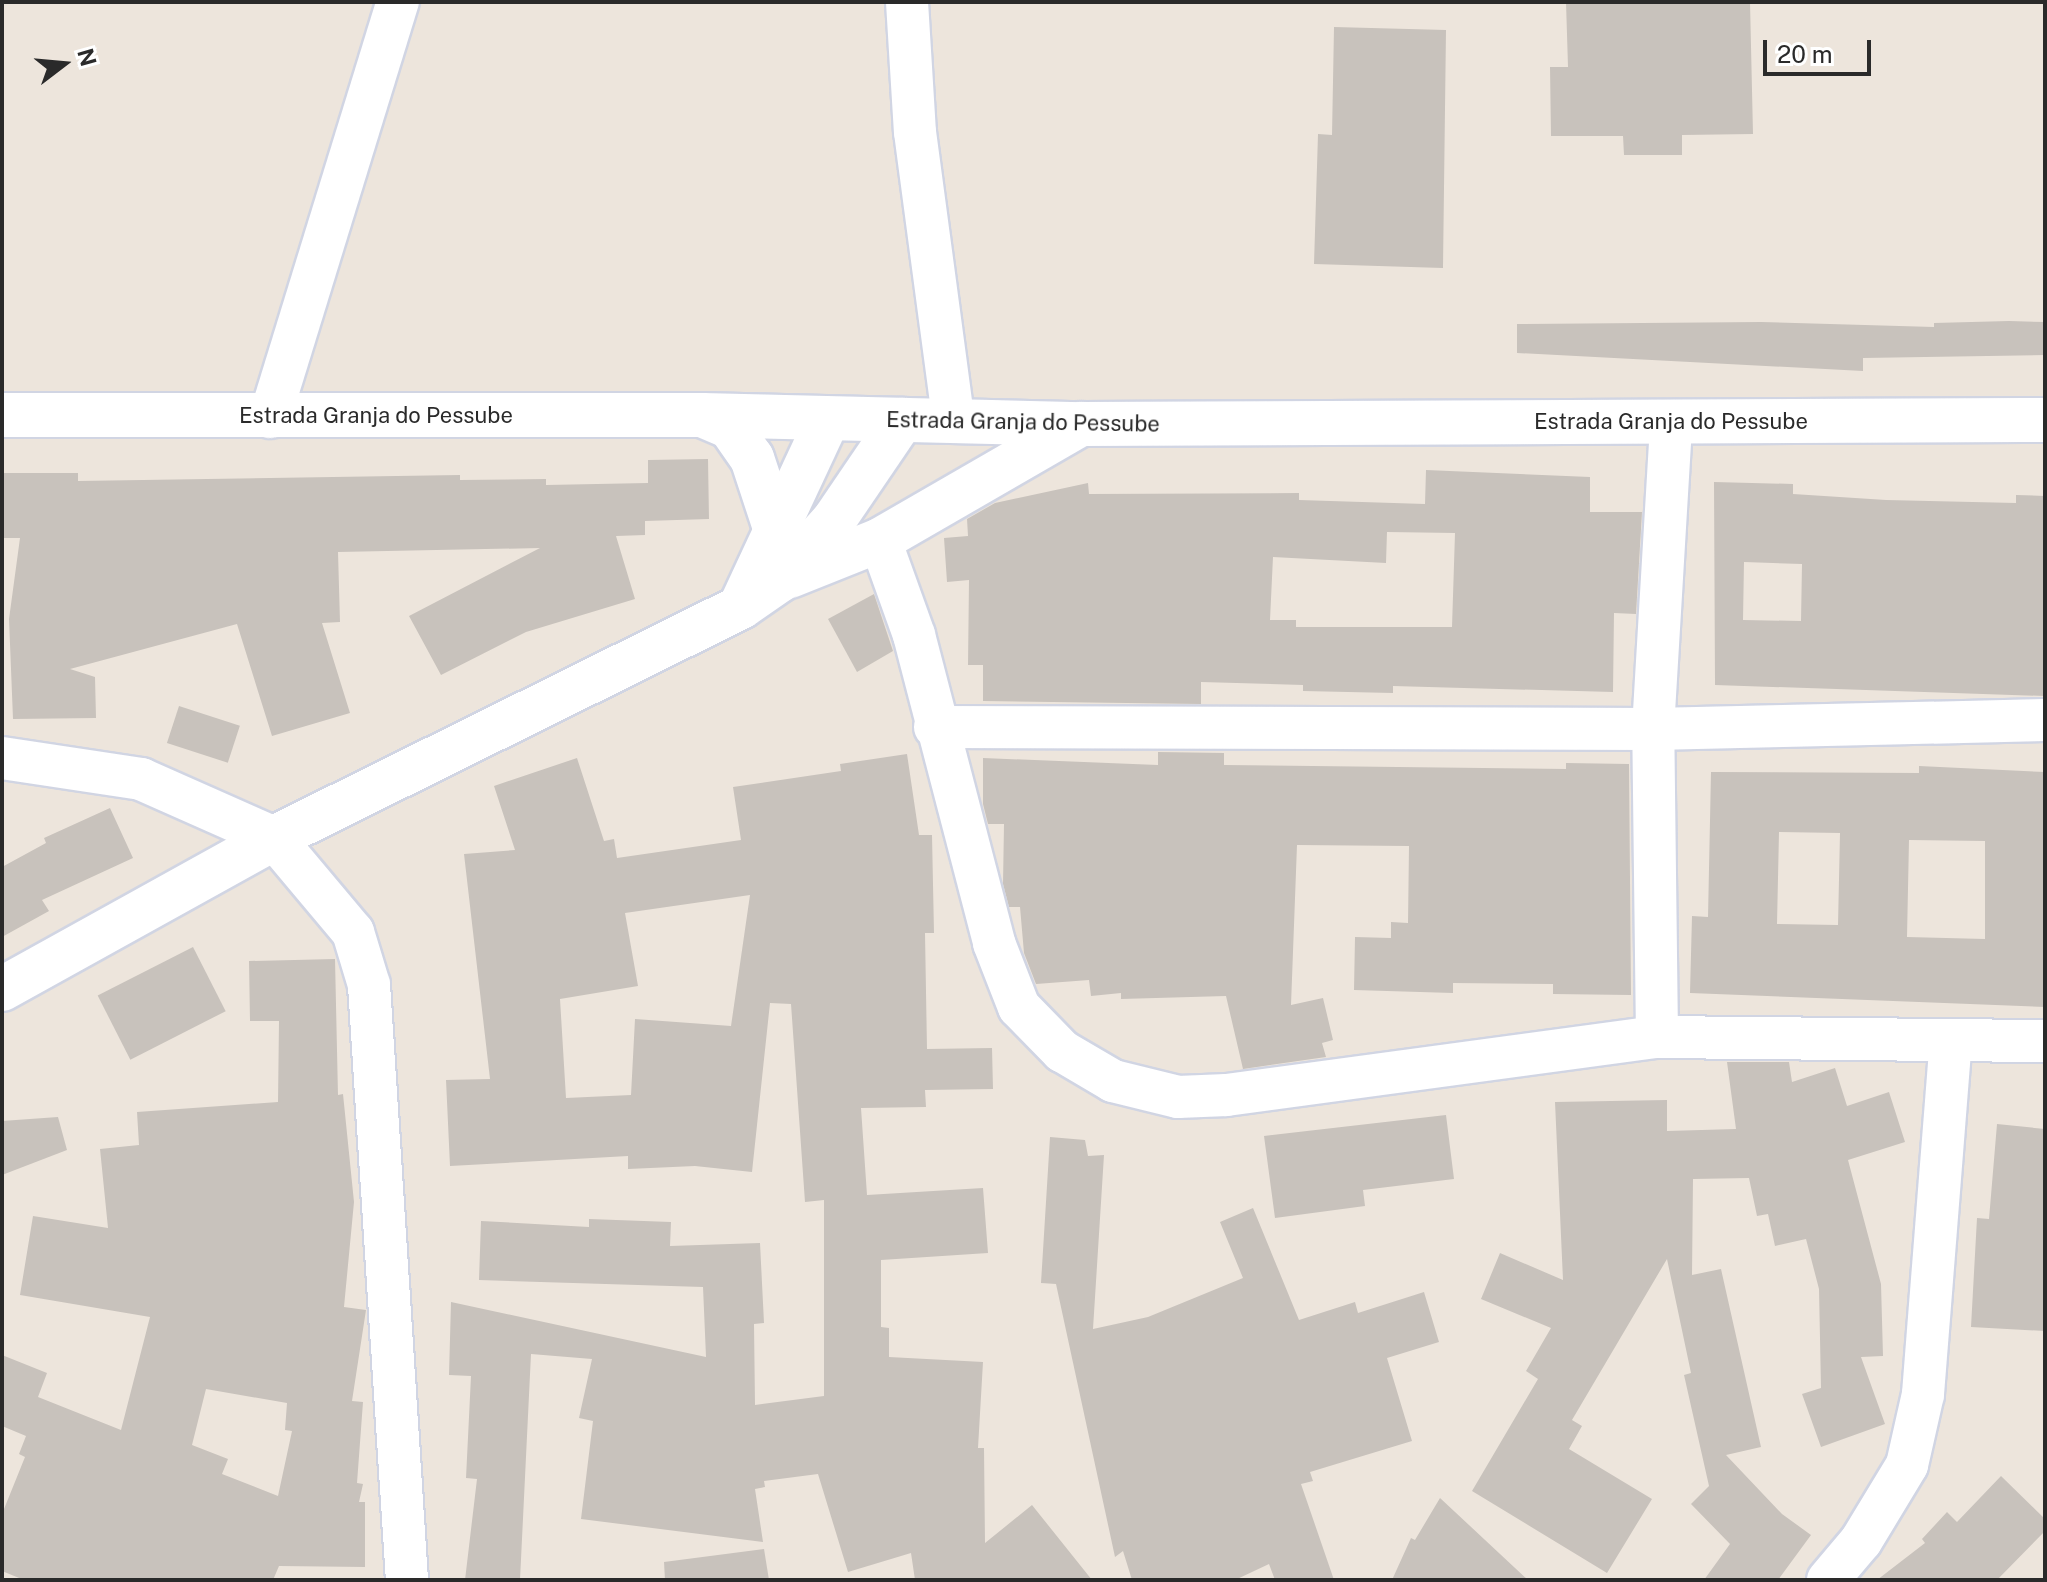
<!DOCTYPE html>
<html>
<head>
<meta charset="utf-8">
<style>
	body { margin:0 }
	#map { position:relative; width:2047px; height:1582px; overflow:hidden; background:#ede5dc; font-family:"Public Sans",sans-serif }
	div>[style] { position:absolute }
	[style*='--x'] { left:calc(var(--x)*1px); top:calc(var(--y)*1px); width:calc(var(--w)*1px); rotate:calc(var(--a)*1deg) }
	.building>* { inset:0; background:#c8c2bc; transform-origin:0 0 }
	.roads { filter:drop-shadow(2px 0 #d1d5e3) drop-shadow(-2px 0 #d1d5e3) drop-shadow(0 2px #d1d5e3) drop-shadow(0 -2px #d1d5e3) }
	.street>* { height:42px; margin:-21px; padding:0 21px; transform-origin:21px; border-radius:21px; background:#fff }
	.secondary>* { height:44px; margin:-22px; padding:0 22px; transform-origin:22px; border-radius:22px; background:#fff }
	span { translate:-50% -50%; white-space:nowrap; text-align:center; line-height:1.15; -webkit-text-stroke:6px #fff; paint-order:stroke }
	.street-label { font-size:22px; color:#2a2a2a }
	.frame { position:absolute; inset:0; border:4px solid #2a2a2a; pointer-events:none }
	.north { position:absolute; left:24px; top:24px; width:80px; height:80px; -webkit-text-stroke:6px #fff; paint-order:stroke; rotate:74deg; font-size:22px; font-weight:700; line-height:32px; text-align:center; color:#2a2a2a }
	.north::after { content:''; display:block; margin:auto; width:28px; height:36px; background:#2a2a2a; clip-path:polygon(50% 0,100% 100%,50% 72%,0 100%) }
	.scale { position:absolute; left:1763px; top:40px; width:108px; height:36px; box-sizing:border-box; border:4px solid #2a2a2a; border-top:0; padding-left:10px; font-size:24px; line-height:28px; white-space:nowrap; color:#2a2a2a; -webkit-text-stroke:6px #fff; paint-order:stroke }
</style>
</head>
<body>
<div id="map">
	<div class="building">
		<div style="clip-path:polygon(1566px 2px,1750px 2px,1753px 134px,1682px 135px,1682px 155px,1624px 155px,1623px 136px,1551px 136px,1550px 67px,1568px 67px)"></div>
		<div style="clip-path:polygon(1334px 27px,1446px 30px,1443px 268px,1314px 264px,1318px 134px,1332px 135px)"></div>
		<div style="clip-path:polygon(2009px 321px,2045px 322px,2045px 355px,1863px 358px,1863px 371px,1517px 353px,1517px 324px,1761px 322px,1934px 327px,1934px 323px)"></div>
		<div style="clip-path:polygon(708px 459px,709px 519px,645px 521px,645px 535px,616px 536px,635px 599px,526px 632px,441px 675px,409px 616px,540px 548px,338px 552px,340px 622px,322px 623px,350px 713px,272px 736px,237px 624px,70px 669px,95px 677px,96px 718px,13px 719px,9px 619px,20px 538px,2px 538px,2px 473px,78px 473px,78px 481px,460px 475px,460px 480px,546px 479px,546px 485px,648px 483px,648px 460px)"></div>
		<div style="clip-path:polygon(evenodd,1426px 470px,1590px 477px,1590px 512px,1642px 512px,1636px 614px,1614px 613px,1613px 692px,1393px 686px,1393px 693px,1303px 691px,1303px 685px,1201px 682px,1201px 704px,983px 701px,983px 665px,968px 665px,969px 580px,947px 582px,944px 538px,968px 536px,967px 519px,995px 503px,1088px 483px,1089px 494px,1299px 493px,1299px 500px,1425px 504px,1426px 470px,1387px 532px,1455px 533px,1452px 627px,1296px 627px,1296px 620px,1270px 620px,1273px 557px,1386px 563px,1387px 532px)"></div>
		<div style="clip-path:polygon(evenodd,1714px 482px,1793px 484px,1793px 494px,1886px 500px,2016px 503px,2016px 495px,2045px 496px,2045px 696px,1715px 685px,1714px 482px,1744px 562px,1802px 564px,1801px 621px,1743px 620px,1744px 562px)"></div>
		<div style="clip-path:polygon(874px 594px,893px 651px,857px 672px,828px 619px)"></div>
		<div style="left:179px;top:706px;width:64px;height:39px;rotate:18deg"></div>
		<div style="clip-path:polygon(1158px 752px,1224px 753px,1224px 765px,1566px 769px,1566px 763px,1629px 764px,1631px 995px,1553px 994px,1553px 984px,1453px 983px,1453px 993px,1354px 990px,1355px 937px,1391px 938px,1391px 922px,1408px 923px,1409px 846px,1297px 845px,1291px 1005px,1323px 998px,1333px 1040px,1322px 1043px,1326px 1057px,1243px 1069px,1226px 996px,1121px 999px,1121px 993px,1091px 996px,1089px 980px,1036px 984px,1024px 953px,1020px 907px,1009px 907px,1003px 884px,1004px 824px,988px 824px,983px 804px,983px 758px,1158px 765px)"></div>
		<div style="clip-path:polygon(evenodd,907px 754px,919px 835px,932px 835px,934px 933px,925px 933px,927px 1049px,992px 1048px,993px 1089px,925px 1090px,926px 1107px,861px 1108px,867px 1195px,983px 1188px,988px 1253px,881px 1260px,881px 1327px,889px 1328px,889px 1357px,983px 1362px,978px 1448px,984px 1448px,985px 1543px,1032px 1505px,1092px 1580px,915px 1580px,911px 1553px,848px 1572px,818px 1474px,764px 1481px,765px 1487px,755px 1489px,763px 1542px,581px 1519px,593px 1421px,579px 1418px,592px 1359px,531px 1354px,520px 1580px,465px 1580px,477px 1479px,466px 1478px,471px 1376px,449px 1375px,451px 1302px,706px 1357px,703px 1287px,479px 1280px,481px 1221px,589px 1227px,589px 1219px,671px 1222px,670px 1246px,760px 1243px,764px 1323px,754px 1324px,755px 1405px,824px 1396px,824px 1200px,805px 1202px,791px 1004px,770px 1003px,752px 1172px,695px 1166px,628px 1169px,628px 1156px,450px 1166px,446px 1080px,490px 1079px,464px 854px,515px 850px,494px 786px,577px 758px,604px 841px,614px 839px,617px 858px,741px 840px,733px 787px,841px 771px,840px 764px,907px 754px,750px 895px,731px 1026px,635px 1019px,631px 1095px,566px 1098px,560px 999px,638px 986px,625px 913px,750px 895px)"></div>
		<div style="clip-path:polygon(evenodd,1919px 766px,2045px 772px,2045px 1007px,1690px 993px,1692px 916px,1708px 917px,1711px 772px,1919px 773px,1919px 766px,1779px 832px,1840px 833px,1838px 925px,1777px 924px,1779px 832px,1919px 766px,1909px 840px,1985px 841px,1985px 939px,1907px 937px,1909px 840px)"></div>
		<div style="clip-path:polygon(110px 808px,133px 858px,42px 900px,49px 911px,2px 937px,2px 867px,46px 843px,44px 838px)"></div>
		<div style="left:193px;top:947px;width:72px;height:107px;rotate:63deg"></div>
		<div style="clip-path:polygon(evenodd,335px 959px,338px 1095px,343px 1094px,354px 1202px,344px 1307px,366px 1310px,352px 1401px,363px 1402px,357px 1483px,363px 1484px,359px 1502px,365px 1502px,365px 1567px,279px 1566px,273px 1580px,24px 1580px,2px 1571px,2px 1514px,25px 1457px,19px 1454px,26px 1436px,2px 1426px,2px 1355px,47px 1373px,38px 1397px,121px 1430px,150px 1317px,20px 1295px,33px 1216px,108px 1228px,100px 1149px,139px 1145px,137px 1112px,278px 1102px,279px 1021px,250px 1021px,249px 961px,335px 959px,206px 1389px,287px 1403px,285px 1430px,292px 1431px,278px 1496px,222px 1474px,228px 1459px,192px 1445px,206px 1389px)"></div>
		<div style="clip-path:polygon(1727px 1062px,1789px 1062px,1792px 1082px,1835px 1068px,1847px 1106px,1889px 1092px,1905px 1142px,1848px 1160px,1881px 1284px,1883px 1356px,1861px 1357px,1885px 1424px,1821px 1447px,1802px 1394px,1821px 1388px,1819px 1289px,1806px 1239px,1775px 1246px,1768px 1214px,1757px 1216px,1749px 1178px,1693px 1179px,1692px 1275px,1721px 1269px,1761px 1447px,1726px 1455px,1782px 1514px,1811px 1535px,1778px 1580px,1704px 1580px,1730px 1544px,1691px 1504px,1709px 1486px,1684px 1375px,1691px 1373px,1667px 1259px,1572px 1420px,1582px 1426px,1569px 1449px,1652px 1499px,1607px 1573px,1472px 1491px,1538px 1379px,1526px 1371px,1551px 1328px,1481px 1299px,1500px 1253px,1563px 1280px,1555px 1102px,1667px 1100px,1667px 1131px,1736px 1129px)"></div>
		<div style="clip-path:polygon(1446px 1115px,1454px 1179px,1363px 1190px,1365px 1206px,1275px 1218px,1264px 1136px)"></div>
		<div style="clip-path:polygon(58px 1117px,67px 1150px,2px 1175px,2px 1121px)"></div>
		<div style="clip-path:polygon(1997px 1124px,2045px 1129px,2045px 1331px,1971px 1327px,1977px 1218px,1989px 1219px)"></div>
		<div style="clip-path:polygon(1050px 1137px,1085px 1140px,1088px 1156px,1104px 1155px,1093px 1329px,1148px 1317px,1243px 1278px,1220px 1222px,1253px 1208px,1299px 1320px,1355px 1302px,1358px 1313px,1424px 1292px,1439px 1342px,1387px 1358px,1412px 1441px,1310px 1472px,1313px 1481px,1301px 1484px,1334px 1580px,1275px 1580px,1269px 1564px,1235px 1580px,1132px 1580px,1123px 1551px,1115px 1557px,1056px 1284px,1041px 1283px)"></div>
		<div style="clip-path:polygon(2001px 1476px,2045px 1519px,2045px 1531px,1997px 1580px,1877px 1580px,1925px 1543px,1922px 1539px,1947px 1512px,1957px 1522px)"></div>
		<div style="clip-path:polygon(1440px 1498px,1528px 1580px,1392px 1580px,1411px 1538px,1415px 1540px)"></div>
		<div style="clip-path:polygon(764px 1549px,769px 1580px,665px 1580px,664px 1562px)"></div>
	</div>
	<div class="roads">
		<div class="street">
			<div style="--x:907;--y:2;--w:130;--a:86.5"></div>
			<div style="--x:915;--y:132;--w:289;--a:82.4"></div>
			<div style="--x:270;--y:417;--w:434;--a:-72.9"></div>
			<div style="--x:880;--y:540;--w:101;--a:70.3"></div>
			<div style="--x:914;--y:635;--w:318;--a:75.4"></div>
			<div style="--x:994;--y:943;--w:69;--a:68.7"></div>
			<div style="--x:1019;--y:1007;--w:62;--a:45.7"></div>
			<div style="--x:1062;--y:1051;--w:59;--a:30.5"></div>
			<div style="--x:1113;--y:1081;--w:67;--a:13.8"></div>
			<div style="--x:1178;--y:1097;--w:49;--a:-2.3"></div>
			<div style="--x:1227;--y:1095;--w:434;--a:-7.7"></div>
			<div style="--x:1657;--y:1037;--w:388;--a:0.6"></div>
			<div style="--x:935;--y:727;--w:718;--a:0.16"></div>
			<div style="--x:1653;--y:729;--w:392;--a:-1.3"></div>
			<div style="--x:2;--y:758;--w:141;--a:8.6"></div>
			<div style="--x:141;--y:779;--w:145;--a:23.9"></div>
			<div style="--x:274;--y:838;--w:123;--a:50"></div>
			<div style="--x:353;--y:932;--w:55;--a:73.2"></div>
			<div style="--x:369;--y:985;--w:596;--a:86.35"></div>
			<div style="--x:1657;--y:1037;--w:308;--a:-90.7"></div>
			<div style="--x:1653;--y:729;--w:307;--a:-86.6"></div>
			<div style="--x:1828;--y:1580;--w:51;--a:-49.8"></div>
			<div style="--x:1861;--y:1541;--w:89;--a:-58.8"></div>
			<div style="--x:1907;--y:1465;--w:73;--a:-77.3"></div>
			<div style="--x:1923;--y:1394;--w:354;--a:-85.5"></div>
		</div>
		<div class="secondary">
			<div style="--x:2;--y:415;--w:700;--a:0"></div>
			<div style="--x:702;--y:415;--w:379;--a:1.4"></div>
			<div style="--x:1081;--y:424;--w:964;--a:-0.24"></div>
			<div style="--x:702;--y:415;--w:30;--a:23"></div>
			<div style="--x:730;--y:427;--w:38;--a:55"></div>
			<div style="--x:752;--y:458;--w:77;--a:71.8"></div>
			<div style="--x:790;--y:576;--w:97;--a:-21.8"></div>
			<div style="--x:880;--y:540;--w:232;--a:-30"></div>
			<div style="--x:743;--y:601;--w:201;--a:-65"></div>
			<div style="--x:2;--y:989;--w:311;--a:-29"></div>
			<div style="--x:274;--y:838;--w:521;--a:-26.32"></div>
			<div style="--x:741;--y:607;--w:47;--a:-34.7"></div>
			<div style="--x:780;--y:580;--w:81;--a:-48"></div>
			<div style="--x:834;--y:520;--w:121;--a:-55.8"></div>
		</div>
	</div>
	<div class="street-label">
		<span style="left:376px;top:416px">Estrada Granja do Pessube</span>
		<span style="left:1023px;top:422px;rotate:1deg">Estrada Granja do Pessube</span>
		<span style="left:1671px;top:422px">Estrada Granja do Pessube</span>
	</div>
	<div class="frame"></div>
	<div class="north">N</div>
	<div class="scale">20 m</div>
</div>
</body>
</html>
